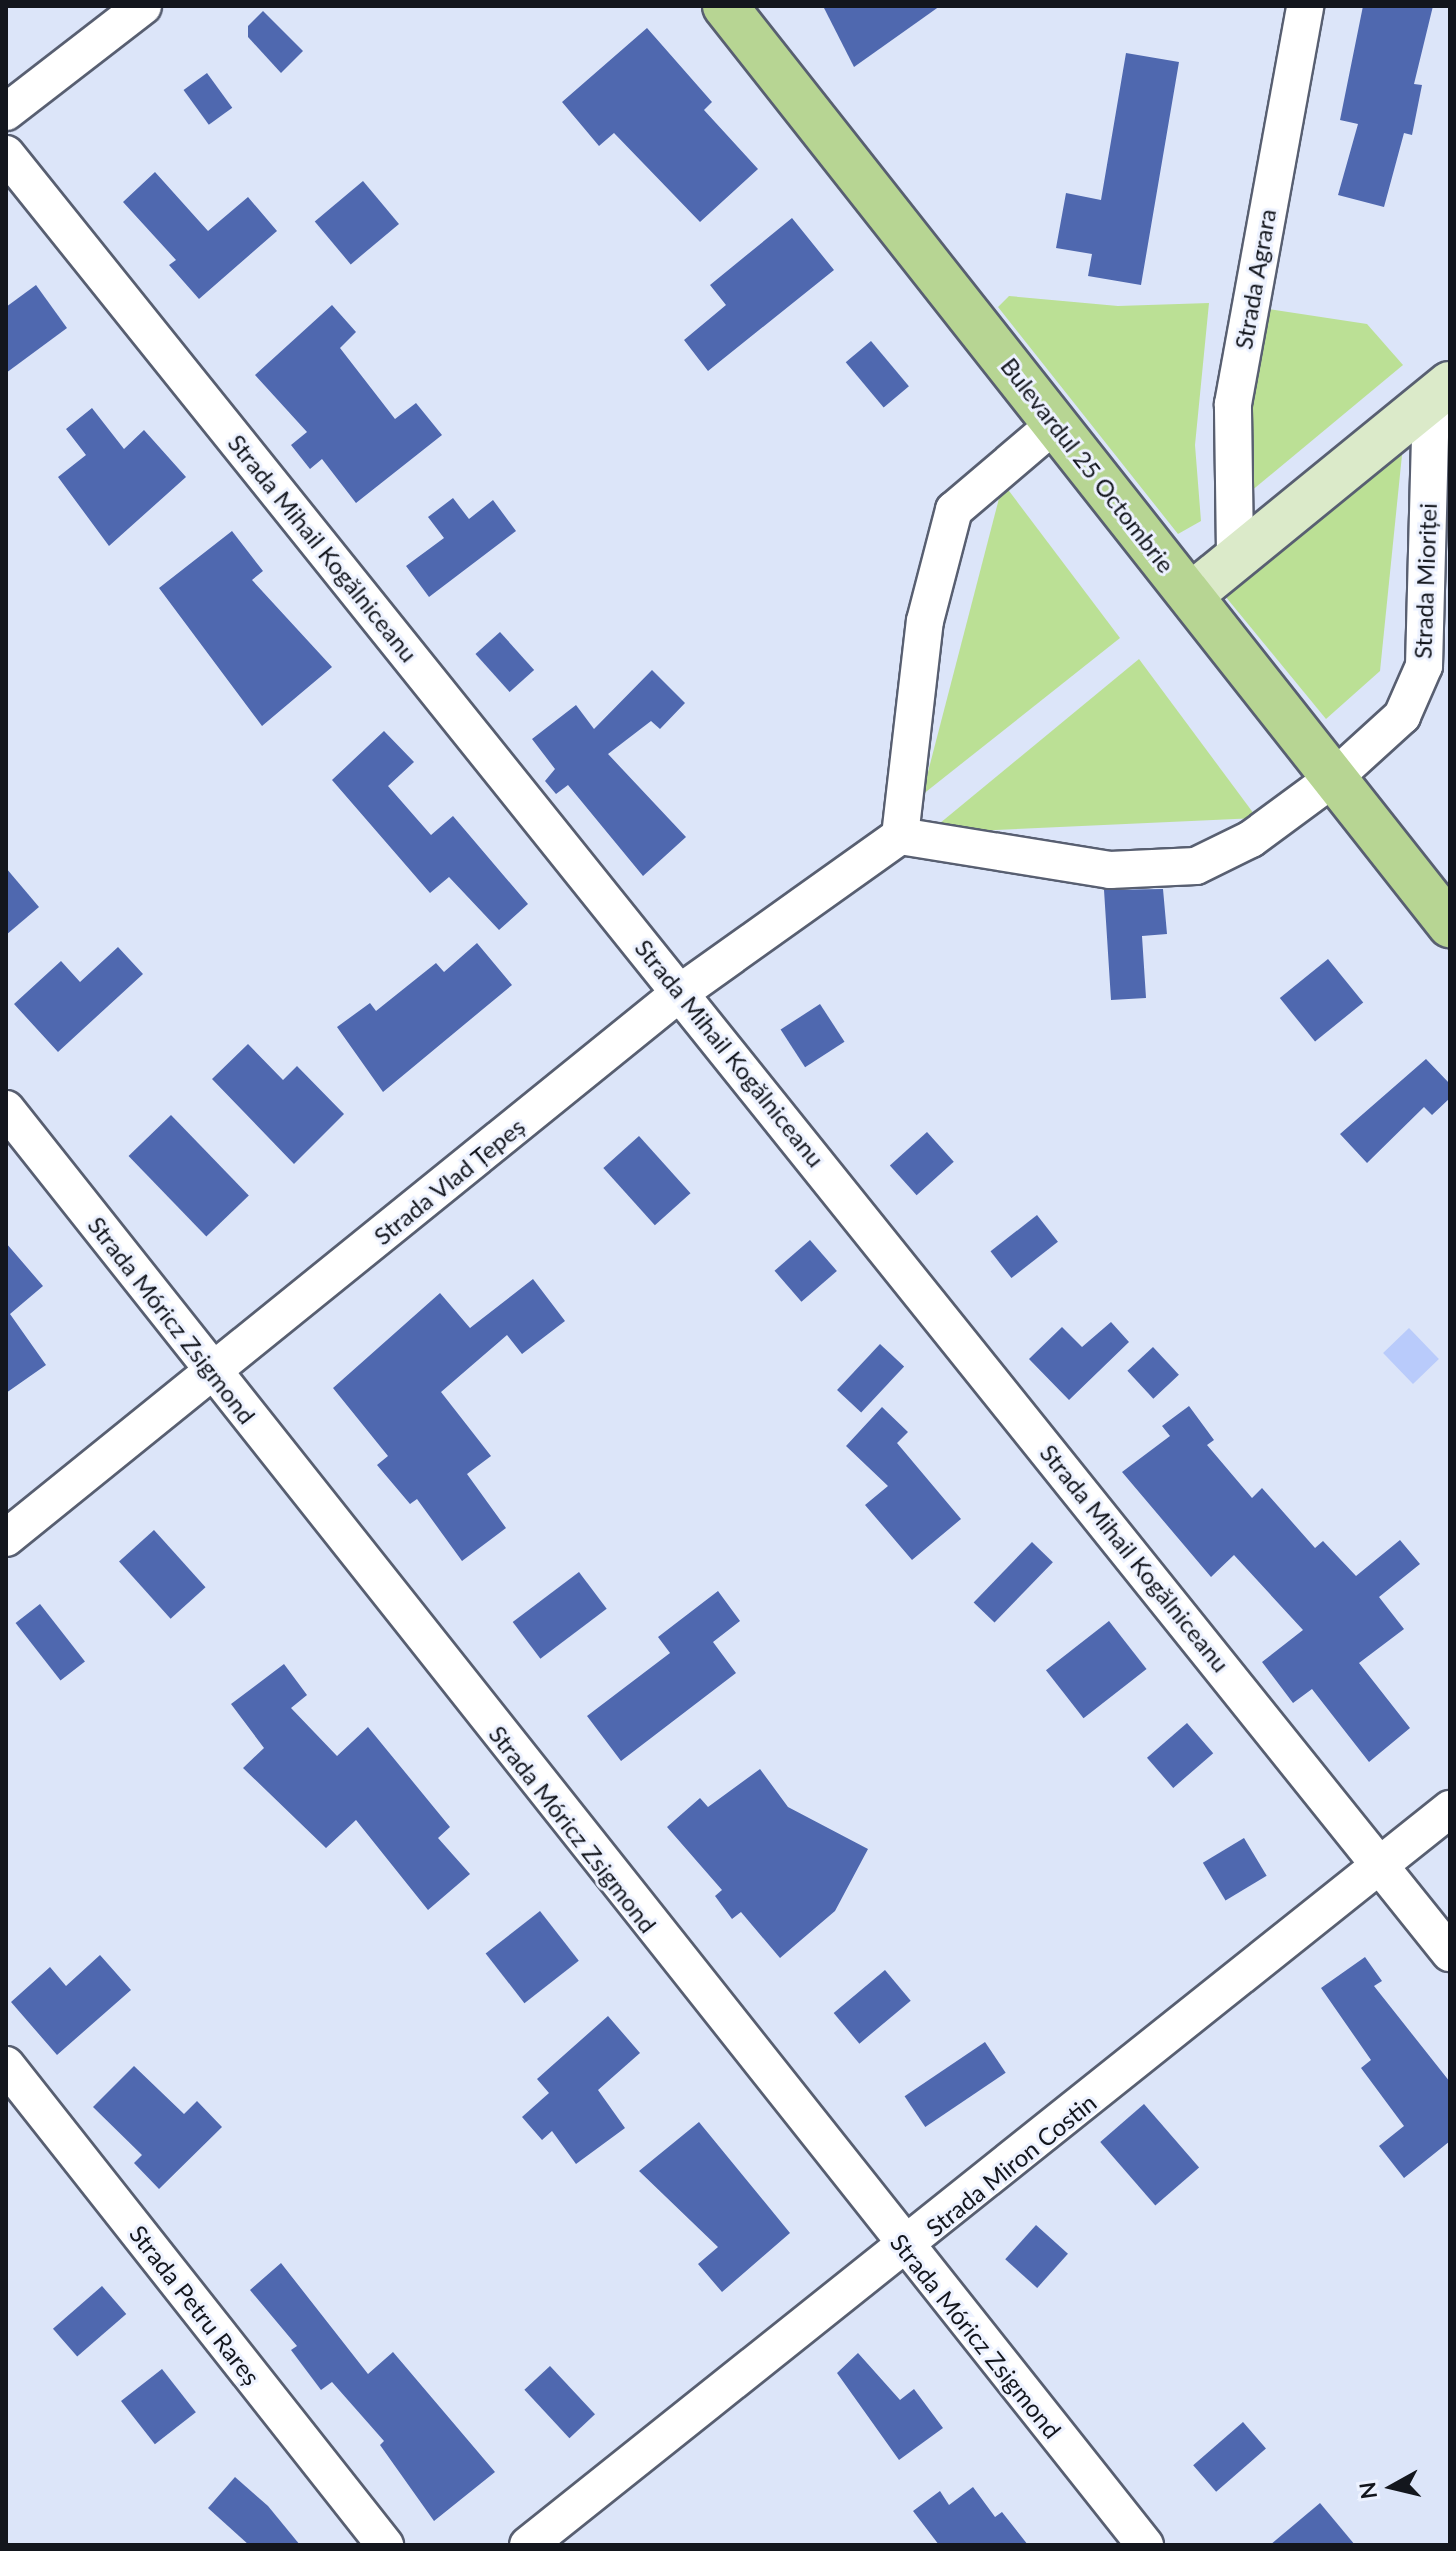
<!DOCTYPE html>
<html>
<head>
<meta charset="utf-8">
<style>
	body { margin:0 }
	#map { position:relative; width:1456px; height:2551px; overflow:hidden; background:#dce5f9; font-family:Lato,sans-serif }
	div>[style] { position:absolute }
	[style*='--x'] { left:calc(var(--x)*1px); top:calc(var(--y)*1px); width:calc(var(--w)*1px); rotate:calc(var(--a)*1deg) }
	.green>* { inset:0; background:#bbe095 }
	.water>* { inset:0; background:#b9cbfb; transform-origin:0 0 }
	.building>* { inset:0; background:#4f68af; transform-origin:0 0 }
	.roads { filter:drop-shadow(2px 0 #585f71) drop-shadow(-2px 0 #585f71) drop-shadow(0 2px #585f71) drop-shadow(0 -2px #585f71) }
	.street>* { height:36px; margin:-18px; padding:0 18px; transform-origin:18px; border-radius:18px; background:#fff }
	.secondary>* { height:44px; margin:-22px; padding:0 22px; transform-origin:22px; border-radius:22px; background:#dbeac9 }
	.primary>* { height:44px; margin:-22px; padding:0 22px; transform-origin:22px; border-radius:22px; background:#b7d593 }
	span { translate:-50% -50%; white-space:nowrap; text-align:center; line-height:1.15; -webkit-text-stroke:6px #edf2ff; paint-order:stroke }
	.street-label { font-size:24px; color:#13161d }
	.frame { position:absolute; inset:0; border:8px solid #13161d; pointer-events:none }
	.north { position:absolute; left:1352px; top:2447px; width:80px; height:80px; -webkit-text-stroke:6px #edf2ff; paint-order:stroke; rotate:262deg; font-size:22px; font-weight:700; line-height:32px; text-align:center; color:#13161d }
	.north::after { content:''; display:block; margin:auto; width:28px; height:36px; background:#13161d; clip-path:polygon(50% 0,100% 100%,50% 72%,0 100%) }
</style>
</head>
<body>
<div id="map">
	<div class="green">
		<div style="clip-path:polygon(1009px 296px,1118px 306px,1209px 303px,1195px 445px,1201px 521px,1178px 534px,998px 307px)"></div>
		<div style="clip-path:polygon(1248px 306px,1367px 324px,1403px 365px,1244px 497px)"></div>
		<div style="clip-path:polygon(1403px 445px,1380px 671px,1326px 719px,1216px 585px)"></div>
		<div style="clip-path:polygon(1003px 483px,1120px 638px,922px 795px)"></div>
		<div style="clip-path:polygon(1139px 659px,1257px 818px,928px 833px)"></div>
	</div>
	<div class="water">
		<div style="left:1409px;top:1328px;width:43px;height:36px;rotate:46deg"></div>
	</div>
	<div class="building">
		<div style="clip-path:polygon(823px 6px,940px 6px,854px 67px)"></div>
		<div style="clip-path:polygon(1363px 6px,1433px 6px,1414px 84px,1422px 85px,1412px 135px,1404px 133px,1384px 207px,1338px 195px,1358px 124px,1340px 120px)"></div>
		<div style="clip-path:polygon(263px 11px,303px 51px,281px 73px,248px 37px,248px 26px)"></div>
		<div style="clip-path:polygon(647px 28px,712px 102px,704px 110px,758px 169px,700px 222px,614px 133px,599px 146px,562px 102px)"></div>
		<div style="clip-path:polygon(1126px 53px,1179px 62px,1141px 285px,1088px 276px,1092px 254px,1056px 248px,1066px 193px,1101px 200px)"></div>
		<div style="left:207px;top:73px;width:43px;height:29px;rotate:54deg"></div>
		<div style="clip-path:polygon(155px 172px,208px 231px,248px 197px,277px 231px,199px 299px,169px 265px,176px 260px,123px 202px)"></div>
		<div style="left:363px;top:181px;width:56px;height:63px;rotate:50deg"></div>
		<div style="clip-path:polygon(792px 218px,834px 270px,708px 371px,684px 340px,726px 305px,710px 285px)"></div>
		<div style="clip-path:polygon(36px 285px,67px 328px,6px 373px,6px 307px)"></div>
		<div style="clip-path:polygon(332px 305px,356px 332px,340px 348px,395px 419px,416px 403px,442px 435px,356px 503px,322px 459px,310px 469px,291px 445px,307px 432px,255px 375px)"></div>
		<div style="left:871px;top:341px;width:59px;height:33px;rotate:50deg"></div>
		<div style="clip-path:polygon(92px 408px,124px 449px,144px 430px,186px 477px,109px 546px,58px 477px,86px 455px,66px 429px)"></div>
		<div style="clip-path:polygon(453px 498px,469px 519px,493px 500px,516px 531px,429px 597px,406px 566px,444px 538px,428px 517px)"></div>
		<div style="clip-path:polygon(232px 531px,263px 571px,252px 580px,332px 667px,262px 726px,159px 588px)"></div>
		<div style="left:500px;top:632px;width:51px;height:33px;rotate:48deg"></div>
		<div style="clip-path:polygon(652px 670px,685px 703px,660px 729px,651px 721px,608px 754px,686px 837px,643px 876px,568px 785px,556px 794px,545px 781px,555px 769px,532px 739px,576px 705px,594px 729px)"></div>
		<div style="clip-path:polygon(384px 731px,414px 762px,388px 786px,431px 835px,453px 816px,528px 904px,499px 930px,449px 877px,430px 893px,332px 780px)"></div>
		<div style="clip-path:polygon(6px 868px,39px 907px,6px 935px)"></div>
		<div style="clip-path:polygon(1163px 889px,1167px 934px,1142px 936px,1146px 998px,1111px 1000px,1104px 890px)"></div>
		<div style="clip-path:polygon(477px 943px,512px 985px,383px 1092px,337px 1027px,370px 1003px,376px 1011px,436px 963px,444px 972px)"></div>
		<div style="clip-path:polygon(118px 947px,143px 974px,58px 1052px,14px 1004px,61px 961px,80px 982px)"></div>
		<div style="left:1328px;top:959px;width:56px;height:62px;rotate:51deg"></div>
		<div style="left:820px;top:1004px;width:45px;height:47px;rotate:57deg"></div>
		<div style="clip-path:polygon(248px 1044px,283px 1080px,297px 1066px,344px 1114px,294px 1164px,212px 1079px)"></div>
		<div style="clip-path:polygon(1426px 1059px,1450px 1084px,1450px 1098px,1432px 1115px,1424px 1107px,1367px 1163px,1340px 1134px)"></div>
		<div style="left:171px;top:1115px;width:112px;height:59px;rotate:46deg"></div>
		<div style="left:927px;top:1132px;width:40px;height:50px;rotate:48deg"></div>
		<div style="left:639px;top:1136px;width:77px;height:48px;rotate:48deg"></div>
		<div style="left:1037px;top:1215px;width:34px;height:59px;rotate:52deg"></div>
		<div style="left:810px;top:1240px;width:41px;height:47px;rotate:49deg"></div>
		<div style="clip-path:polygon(6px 1243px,43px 1286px,10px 1314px,46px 1365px,6px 1393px)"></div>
		<div style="clip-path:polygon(533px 1279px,565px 1321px,522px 1354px,507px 1335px,441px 1392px,491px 1456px,467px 1474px,506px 1528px,462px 1561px,417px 1499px,410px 1504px,377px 1465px,388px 1456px,333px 1388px,440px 1293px,470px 1328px)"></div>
		<div style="clip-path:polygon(1111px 1322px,1129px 1342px,1069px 1400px,1029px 1359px,1062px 1327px,1082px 1347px)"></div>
		<div style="left:880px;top:1344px;width:33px;height:63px;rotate:43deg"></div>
		<div style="left:1153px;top:1347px;width:38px;height:35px;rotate:47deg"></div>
		<div style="clip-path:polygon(1189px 1406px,1214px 1440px,1207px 1445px,1252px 1498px,1262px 1488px,1315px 1548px,1323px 1541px,1356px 1576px,1400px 1540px,1420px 1564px,1379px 1597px,1404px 1629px,1359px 1663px,1410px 1728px,1369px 1762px,1312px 1689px,1293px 1703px,1262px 1662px,1303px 1630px,1234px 1555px,1211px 1577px,1122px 1472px,1170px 1436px,1162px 1426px)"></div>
		<div style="clip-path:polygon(882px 1407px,908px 1432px,897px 1443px,961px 1519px,912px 1560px,865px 1505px,888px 1486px,846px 1446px)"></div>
		<div style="left:154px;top:1530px;width:77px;height:47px;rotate:48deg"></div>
		<div style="left:1032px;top:1542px;width:29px;height:84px;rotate:44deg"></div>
		<div style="left:579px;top:1572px;width:46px;height:83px;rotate:53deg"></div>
		<div style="clip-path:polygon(718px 1591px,740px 1621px,713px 1642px,736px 1673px,621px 1761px,587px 1716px,670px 1653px,658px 1637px)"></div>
		<div style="left:40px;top:1604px;width:73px;height:31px;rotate:52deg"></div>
		<div style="left:1109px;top:1621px;width:61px;height:80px;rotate:52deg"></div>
		<div style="clip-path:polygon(284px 1664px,307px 1695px,291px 1708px,337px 1756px,368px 1727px,450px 1827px,438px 1838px,470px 1874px,428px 1910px,356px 1820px,326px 1848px,243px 1768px,264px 1748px,231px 1704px)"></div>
		<div style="left:1187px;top:1723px;width:40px;height:53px;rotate:49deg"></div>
		<div style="clip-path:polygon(760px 1769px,788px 1807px,868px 1849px,835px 1911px,780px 1958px,741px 1912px,732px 1919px,715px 1896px,722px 1890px,667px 1827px,700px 1798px,708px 1807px)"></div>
		<div style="left:1244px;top:1838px;width:44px;height:48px;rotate:59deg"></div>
		<div style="left:540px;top:1911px;width:63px;height:69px;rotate:52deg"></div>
		<div style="clip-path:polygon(100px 1955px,131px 1990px,57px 2055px,11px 2002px,50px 1967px,66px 1986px)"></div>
		<div style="clip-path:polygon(1365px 1957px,1382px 1981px,1374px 1986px,1450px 2082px,1450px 2141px,1404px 2178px,1379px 2146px,1404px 2126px,1361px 2068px,1371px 2060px,1321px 1988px)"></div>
		<div style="left:885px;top:1970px;width:40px;height:67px;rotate:50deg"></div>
		<div style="clip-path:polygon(608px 2016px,640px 2053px,598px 2090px,625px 2128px,576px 2164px,552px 2131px,542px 2140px,522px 2117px,549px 2093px,537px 2079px)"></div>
		<div style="left:985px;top:2042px;width:37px;height:97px;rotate:56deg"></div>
		<div style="clip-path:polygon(134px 2066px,184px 2114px,197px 2101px,222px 2127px,159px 2189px,134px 2163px,142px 2155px,93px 2107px)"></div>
		<div style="left:1144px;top:2104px;width:84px;height:58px;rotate:49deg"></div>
		<div style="clip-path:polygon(699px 2122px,790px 2233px,722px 2292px,698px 2264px,718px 2247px,639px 2171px)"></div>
		<div style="left:1036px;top:2225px;width:43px;height:46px;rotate:42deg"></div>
		<div style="clip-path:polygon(281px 2263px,368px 2374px,393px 2352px,495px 2472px,434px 2521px,380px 2445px,384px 2441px,332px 2382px,321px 2390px,291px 2350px,297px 2346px,250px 2290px)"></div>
		<div style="left:102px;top:2286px;width:37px;height:65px;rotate:49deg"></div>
		<div style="clip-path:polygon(858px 2353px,900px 2400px,914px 2389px,943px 2428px,899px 2460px,837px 2373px)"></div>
		<div style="left:550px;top:2366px;width:66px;height:35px;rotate:47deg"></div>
		<div style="left:162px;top:2369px;width:55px;height:52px;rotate:52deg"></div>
		<div style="left:1243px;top:2422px;width:35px;height:66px;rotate:49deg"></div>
		<div style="clip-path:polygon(235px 2477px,268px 2506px,300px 2545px,249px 2545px,208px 2508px)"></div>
		<div style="clip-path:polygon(973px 2487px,995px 2517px,1002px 2512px,1028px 2545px,939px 2545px,913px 2511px,940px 2491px,949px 2505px)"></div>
		<div style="clip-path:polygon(1320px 2503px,1355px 2545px,1270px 2545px)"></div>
	</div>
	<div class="roads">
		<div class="street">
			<div style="--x:6;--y:112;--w:173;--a:-37.7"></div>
			<div style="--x:6;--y:154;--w:2307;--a:51.25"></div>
			<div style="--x:1235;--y:553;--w:149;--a:-90.8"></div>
			<div style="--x:1233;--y:404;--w:404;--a:-79.7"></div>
			<div style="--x:900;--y:836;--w:213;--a:9.2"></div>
			<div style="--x:1110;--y:870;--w:86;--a:-2.7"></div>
			<div style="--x:1196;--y:866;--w:61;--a:-26.1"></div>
			<div style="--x:1251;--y:839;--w:104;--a:-36.4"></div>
			<div style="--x:1335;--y:777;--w:91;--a:-42.3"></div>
			<div style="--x:1402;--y:716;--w:55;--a:-66.3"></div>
			<div style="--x:1424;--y:666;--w:268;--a:-88.5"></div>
			<div style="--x:900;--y:836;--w:216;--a:-83.4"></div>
			<div style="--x:925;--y:621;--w:115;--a:-75.4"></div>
			<div style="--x:954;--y:510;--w:133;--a:-40.4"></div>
			<div style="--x:6;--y:1109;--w:1833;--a:51.58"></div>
			<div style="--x:6;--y:1538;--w:868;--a:-38.97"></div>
			<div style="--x:681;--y:992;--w:269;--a:-35.5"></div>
			<div style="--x:6;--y:2065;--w:612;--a:51.71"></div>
			<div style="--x:528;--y:2545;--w:1180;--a:-38.6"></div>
		</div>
		<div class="secondary">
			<div style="--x:1191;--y:595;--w:334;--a:-39.2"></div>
		</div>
		<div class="primary">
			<div style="--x:725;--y:6;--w:1171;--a:51.73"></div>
		</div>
	</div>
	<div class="street-label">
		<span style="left:1255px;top:279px;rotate:-80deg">Strada Agrara</span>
		<span style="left:1088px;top:465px;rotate:52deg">Bulevardul 25 Octombrie</span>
		<span style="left:323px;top:548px;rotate:51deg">Strada Mihail Kogălniceanu</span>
		<span style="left:1425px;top:581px;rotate:-88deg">Strada Mioriței</span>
		<span style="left:730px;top:1053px;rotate:51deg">Strada Mihail Kogălniceanu</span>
		<span style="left:449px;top:1181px;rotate:-39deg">Strada Vlad Țepeș</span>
		<span style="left:172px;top:1320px;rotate:52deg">Strada Móricz Zsigmond</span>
		<span style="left:1135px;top:1558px;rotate:51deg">Strada Mihail Kogălniceanu</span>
		<span style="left:573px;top:1829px;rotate:52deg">Strada Móricz Zsigmond</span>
		<span style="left:1011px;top:2165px;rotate:-39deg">Strada Miron Costin</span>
		<span style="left:195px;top:2305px;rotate:52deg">Strada Petru Rareș</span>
		<span style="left:976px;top:2336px;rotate:51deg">Strada Móricz Zsigmond</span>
	</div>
	<div class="frame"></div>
	<div class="north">N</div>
</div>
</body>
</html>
